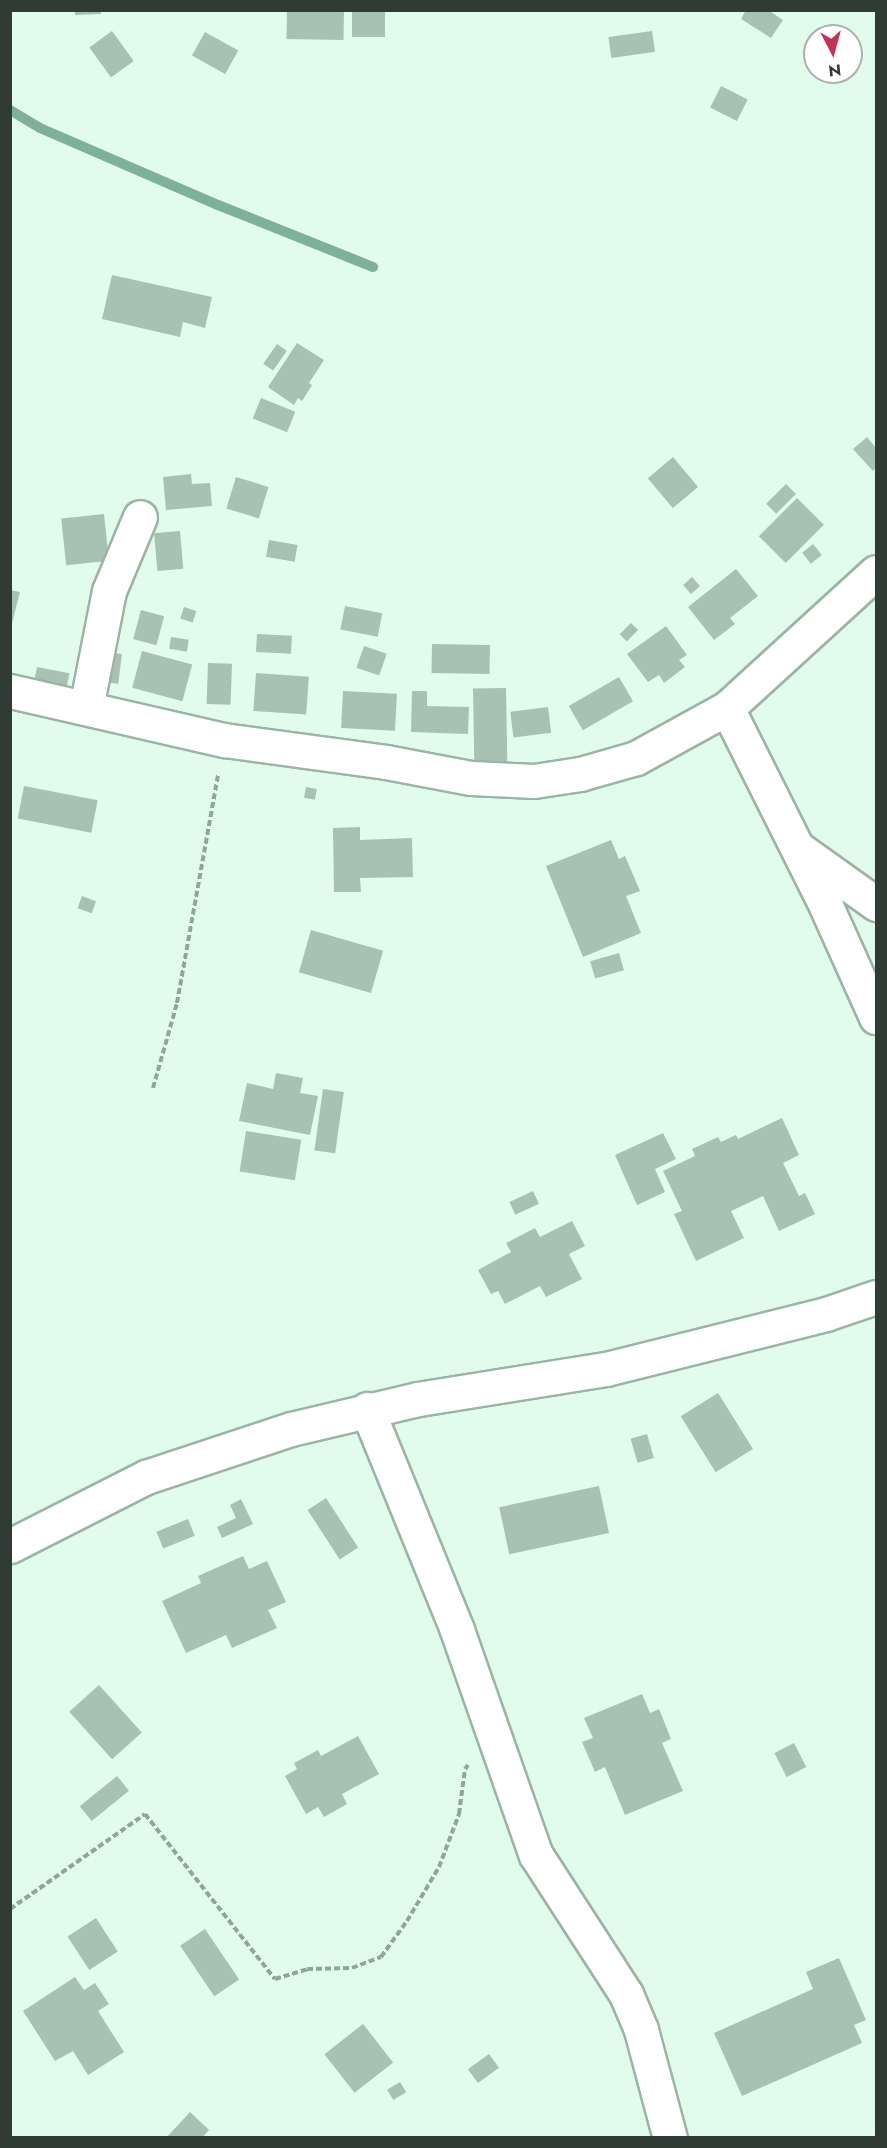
<!DOCTYPE html>
<html>
<head>
<meta charset="utf-8">
<style>
	body { margin:0 }
	#map { position:relative; width:887px; height:2148px; overflow:hidden; background:#e1fced; font-family:Jost,sans-serif }
	div>[style] { position:absolute }
	[style*='--x'] { left:calc(var(--x)*1px); top:calc(var(--y)*1px); width:calc(var(--w)*1px); rotate:calc(var(--a)*1deg) }
	.stream>* { height:10px; margin:-5px; padding:0 5px; transform-origin:5px; border-radius:5px; background:#7eb297 }
	.building>* { inset:0; background:#a7c1b3; transform-origin:0 0 }
	.path>* { height:4px; margin-top:-2px; transform-origin:0; background:repeating-linear-gradient(90deg,#92a59a 0 6px,transparent 0 9px) }
	.roads { filter:drop-shadow(2px 0 #9bb4a6) drop-shadow(-2px 0 #9bb4a6) drop-shadow(0 2px #9bb4a6) drop-shadow(0 -2px #9bb4a6) }
	.minor>* { height:33px; margin:-16.5px; padding:0 16.5px; transform-origin:16.5px; border-radius:16.5px; background:#fff }
	span { translate:-50% -50%; white-space:nowrap; text-align:center; line-height:1.15; -webkit-text-stroke:6px #fff; paint-order:stroke }
	.frame { position:absolute; inset:0; border:12px solid #313b36; pointer-events:none }
	.north { position:absolute; left:803px; top:24px; width:60px; height:60px; box-sizing:border-box; background:#fff; border:2px solid #adb1af; border-radius:50%; rotate:174deg; font-size:16px; font-weight:700; line-height:24px; text-align:center; color:#313b36 }
	.north::after { content:''; display:block; margin:auto; width:21px; height:27px; background:#c23252; clip-path:polygon(50% 0,100% 100%,50% 72%,0 100%) }
</style>
</head>
<body>
<div id="map">
	<div class="stream">
		<div style="--x:10;--y:110;--w:35;--a:31"></div>
		<div style="--x:40;--y:128;--w:194;--a:23.4"></div>
		<div style="--x:218;--y:205;--w:167;--a:21.8"></div>
	</div>
	<div class="building">
		<div style="clip-path:polygon(75px 10px,100px 10px,101px 14px,75px 15px)"></div>
		<div style="left:287px;top:10px;width:57px;height:29px;rotate:1deg"></div>
		<div style="left:352px;top:10px;width:33px;height:27px"></div>
		<div style="clip-path:polygon(746px 10px,768px 10px,783px 20px,771px 38px,741px 19px)"></div>
		<div style="left:112px;top:31px;width:37px;height:28px;rotate:54deg"></div>
		<div style="left:652px;top:31px;width:21px;height:44px;rotate:82deg"></div>
		<div style="left:205px;top:32px;width:38px;height:27px;rotate:29deg"></div>
		<div style="left:721px;top:86px;width:30px;height:24px;rotate:27deg"></div>
		<div style="clip-path:polygon(112px 275px,212px 297px,205px 328px,183px 322px,180px 337px,102px 319px)"></div>
		<div style="clip-path:polygon(297px 343px,324px 360px,309px 383px,312px 385px,302px 401px,298px 398px,294px 405px,268px 387px)"></div>
		<div style="left:277px;top:344px;width:12px;height:24px;rotate:35deg"></div>
		<div style="left:261px;top:398px;width:37px;height:22px;rotate:22deg"></div>
		<div style="clip-path:polygon(867px 437px,876px 448px,876px 468px,873px 471px,853px 449px)"></div>
		<div style="left:673px;top:457px;width:39px;height:33px;rotate:50deg"></div>
		<div style="clip-path:polygon(191px 474px,192px 484px,210px 483px,212px 506px,166px 510px,163px 477px)"></div>
		<div style="left:236px;top:477px;width:34px;height:33px;rotate:17deg"></div>
		<div style="left:786px;top:484px;width:14px;height:28px;rotate:45deg"></div>
		<div style="left:797px;top:498px;width:38px;height:54px;rotate:45deg"></div>
		<div style="left:104px;top:514px;width:47px;height:43px;rotate:84deg"></div>
		<div style="left:180px;top:531px;width:38px;height:26px;rotate:85deg"></div>
		<div style="left:269px;top:540px;width:29px;height:17px;rotate:10deg"></div>
		<div style="left:813px;top:544px;width:14px;height:14px;rotate:51deg"></div>
		<div style="clip-path:polygon(736px 569px,758px 596px,730px 618px,735px 624px,714px 640px,688px 607px)"></div>
		<div style="left:692px;top:577px;width:12px;height:12px;rotate:48deg"></div>
		<div style="clip-path:polygon(10px 590px,20px 592px,12px 623px,10px 622px)"></div>
		<div style="left:345px;top:606px;width:38px;height:24px;rotate:11deg"></div>
		<div style="left:184px;top:607px;width:13px;height:12px;rotate:18deg"></div>
		<div style="left:141px;top:610px;width:24px;height:30px;rotate:15deg"></div>
		<div style="left:631px;top:623px;width:10px;height:16px;rotate:45deg"></div>
		<div style="clip-path:polygon(666px 626px,687px 655px,679px 660px,685px 667px,664px 683px,659px 675px,648px 682px,627px 654px)"></div>
		<div style="left:257px;top:634px;width:35px;height:18px;rotate:3deg"></div>
		<div style="left:171px;top:637px;width:18px;height:12px;rotate:9deg"></div>
		<div style="left:432px;top:644px;width:58px;height:29px;rotate:1deg"></div>
		<div style="left:364px;top:646px;width:24px;height:23px;rotate:19deg"></div>
		<div style="left:142px;top:651px;width:52px;height:38px;rotate:15deg"></div>
		<div style="left:106px;top:652px;width:16px;height:30px;rotate:7deg"></div>
		<div style="left:208px;top:663px;width:24px;height:41px;rotate:2deg"></div>
		<div style="left:37px;top:667px;width:33px;height:20px;rotate:11deg"></div>
		<div style="left:256px;top:673px;width:53px;height:38px;rotate:4deg"></div>
		<div style="left:619px;top:677px;width:28px;height:58px;rotate:60deg"></div>
		<div style="left:506px;top:688px;width:77px;height:33px;rotate:89deg"></div>
		<div style="left:343px;top:691px;width:54px;height:37px;rotate:3deg"></div>
		<div style="clip-path:polygon(412px 691px,427px 691px,427px 706px,469px 707px,468px 734px,411px 732px)"></div>
		<div style="left:548px;top:707px;width:26px;height:38px;rotate:83deg"></div>
		<div style="left:24px;top:786px;width:75px;height:33px;rotate:11deg"></div>
		<div style="left:306px;top:787px;width:11px;height:11px;rotate:10deg"></div>
		<div style="clip-path:polygon(360px 827px,360px 840px,412px 838px,413px 877px,360px 878px,361px 892px,334px 892px,333px 828px)"></div>
		<div style="clip-path:polygon(611px 840px,619px 859px,625px 856px,640px 891px,626px 896px,641px 933px,583px 957px,546px 866px)"></div>
		<div style="left:82px;top:896px;width:15px;height:13px;rotate:20deg"></div>
		<div style="left:311px;top:930px;width:75px;height:44px;rotate:16deg"></div>
		<div style="left:619px;top:953px;width:18px;height:30px;rotate:74deg"></div>
		<div style="clip-path:polygon(276px 1073px,303px 1078px,300px 1093px,318px 1096px,310px 1135px,239px 1121px,247px 1083px,273px 1089px)"></div>
		<div style="left:323px;top:1089px;width:21px;height:62px;rotate:8deg"></div>
		<div style="clip-path:polygon(782px 1118px,799px 1155px,783px 1163px,799px 1196px,805px 1193px,815px 1214px,779px 1231px,763px 1196px,731px 1211px,744px 1238px,696px 1261px,674px 1214px,682px 1211px,663px 1171px,695px 1156px,692px 1149px,718px 1137px,721px 1142px,736px 1135px,738px 1139px)"></div>
		<div style="left:246px;top:1131px;width:56px;height:41px;rotate:9deg"></div>
		<div style="clip-path:polygon(663px 1133px,676px 1159px,655px 1169px,665px 1192px,637px 1205px,615px 1155px)"></div>
		<div style="left:533px;top:1191px;width:14px;height:26px;rotate:65deg"></div>
		<div style="clip-path:polygon(572px 1221px,585px 1246px,569px 1254px,582px 1279px,546px 1297px,540px 1286px,505px 1304px,498px 1291px,491px 1294px,478px 1270px,511px 1252px,506px 1243px,535px 1228px,540px 1237px)"></div>
		<div style="left:718px;top:1393px;width:66px;height:44px;rotate:58deg"></div>
		<div style="left:647px;top:1434px;width:25px;height:17px;rotate:74deg"></div>
		<div style="left:599px;top:1486px;width:48px;height:102px;rotate:78deg"></div>
		<div style="left:326px;top:1498px;width:59px;height:22px;rotate:57deg"></div>
		<div style="clip-path:polygon(241px 1499px,253px 1524px,222px 1538px,217px 1527px,236px 1518px,230px 1505px)"></div>
		<div style="left:188px;top:1519px;width:18px;height:34px;rotate:68deg"></div>
		<div style="clip-path:polygon(243px 1556px,249px 1569px,267px 1561px,286px 1602px,268px 1610px,277px 1628px,232px 1648px,226px 1635px,186px 1653px,162px 1601px,201px 1583px,198px 1576px)"></div>
		<div style="left:99px;top:1685px;width:64px;height:40px;rotate:48deg"></div>
		<div style="clip-path:polygon(642px 1694px,650px 1713px,659px 1709px,671px 1739px,662px 1743px,683px 1791px,625px 1815px,605px 1767px,595px 1772px,582px 1742px,593px 1738px,584px 1718px)"></div>
		<div style="clip-path:polygon(358px 1736px,379px 1774px,342px 1794px,347px 1804px,324px 1817px,318px 1807px,306px 1814px,285px 1776px,297px 1769px,294px 1763px,318px 1750px,321px 1756px)"></div>
		<div style="left:794px;top:1743px;width:27px;height:22px;rotate:63deg"></div>
		<div style="left:117px;top:1776px;width:19px;height:48px;rotate:51deg"></div>
		<div style="left:96px;top:1918px;width:40px;height:34px;rotate:57deg"></div>
		<div style="left:205px;top:1929px;width:61px;height:30px;rotate:56deg"></div>
		<div style="clip-path:polygon(839px 1958px,866px 2020px,854px 2025px,862px 2043px,742px 2096px,714px 2033px,813px 1989px,806px 1972px)"></div>
		<div style="clip-path:polygon(75px 1977px,84px 1990px,95px 1983px,109px 2004px,98px 2011px,124px 2052px,88px 2075px,73px 2051px,55px 2061px,23px 2011px)"></div>
		<div style="left:363px;top:2024px;width:49px;height:49px;rotate:52deg"></div>
		<div style="left:489px;top:2054px;width:17px;height:26px;rotate:54deg"></div>
		<div style="left:400px;top:2082px;width:12px;height:15px;rotate:59deg"></div>
		<div style="clip-path:polygon(190px 2112px,209px 2130px,202px 2138px,166px 2138px)"></div>
	</div>
	<div class="path">
		<div style="--x:153;--y:1088;--w:88;--a:-74.2"></div>
		<div style="--x:177;--y:1003;--w:232;--a:-79.8"></div>
		<div style="--x:10;--y:1909;--w:165;--a:-35.1"></div>
		<div style="--x:145;--y:1814;--w:210;--a:51.8"></div>
		<div style="--x:275;--y:1979;--w:34;--a:-17"></div>
		<div style="--x:307;--y:1969;--w:45;--a:-1.3"></div>
		<div style="--x:352;--y:1968;--w:31;--a:-21"></div>
		<div style="--x:381;--y:1957;--w:44;--a:-54.2"></div>
		<div style="--x:407;--y:1921;--w:63;--a:-59.3"></div>
		<div style="--x:439;--y:1867;--w:57;--a:-69.3"></div>
		<div style="--x:459;--y:1814;--w:45;--a:-82.4"></div>
		<div style="--x:465;--y:1769;--w:5;--a:-53"></div>
	</div>
	<div class="roads">
		<div class="minor">
			<div style="--x:876;--y:572;--w:202;--a:137.6"></div>
			<div style="--x:727;--y:708;--w:221;--a:63.4"></div>
			<div style="--x:826;--y:906;--w:122;--a:65.8"></div>
			<div style="--x:10;--y:691;--w:220;--a:12.9"></div>
			<div style="--x:224;--y:740;--w:163;--a:7.7"></div>
			<div style="--x:386;--y:762;--w:86;--a:10.7"></div>
			<div style="--x:471;--y:778;--w:63;--a:2.7"></div>
			<div style="--x:534;--y:781;--w:47;--a:-8.7"></div>
			<div style="--x:580;--y:774;--w:58;--a:-15.9"></div>
			<div style="--x:636;--y:758;--w:104;--a:-28.8"></div>
			<div style="--x:86;--y:708;--w:119;--a:-78.9"></div>
			<div style="--x:109;--y:591;--w:80;--a:-67.3"></div>
			<div style="--x:799;--y:849;--w:95;--a:35.5"></div>
			<div style="--x:367;--y:1409;--w:239;--a:67.8"></div>
			<div style="--x:457;--y:1630;--w:238;--a:70.7"></div>
			<div style="--x:536;--y:1855;--w:166;--a:57.1"></div>
			<div style="--x:626;--y:1994;--w:39;--a:67"></div>
			<div style="--x:641;--y:2030;--w:112;--a:75"></div>
			<div style="--x:10;--y:1546;--w:153;--a:-26.9"></div>
			<div style="--x:146;--y:1477;--w:153;--a:-18.3"></div>
			<div style="--x:291;--y:1429;--w:130;--a:-13.3"></div>
			<div style="--x:418;--y:1399;--w:190;--a:-9.1"></div>
			<div style="--x:606;--y:1369;--w:227;--a:-14"></div>
			<div style="--x:826;--y:1314;--w:53;--a:-18.8"></div>
		</div>
	</div>
	<div class="frame"></div>
	<div class="north">N</div>
</div>
</body>
</html>
